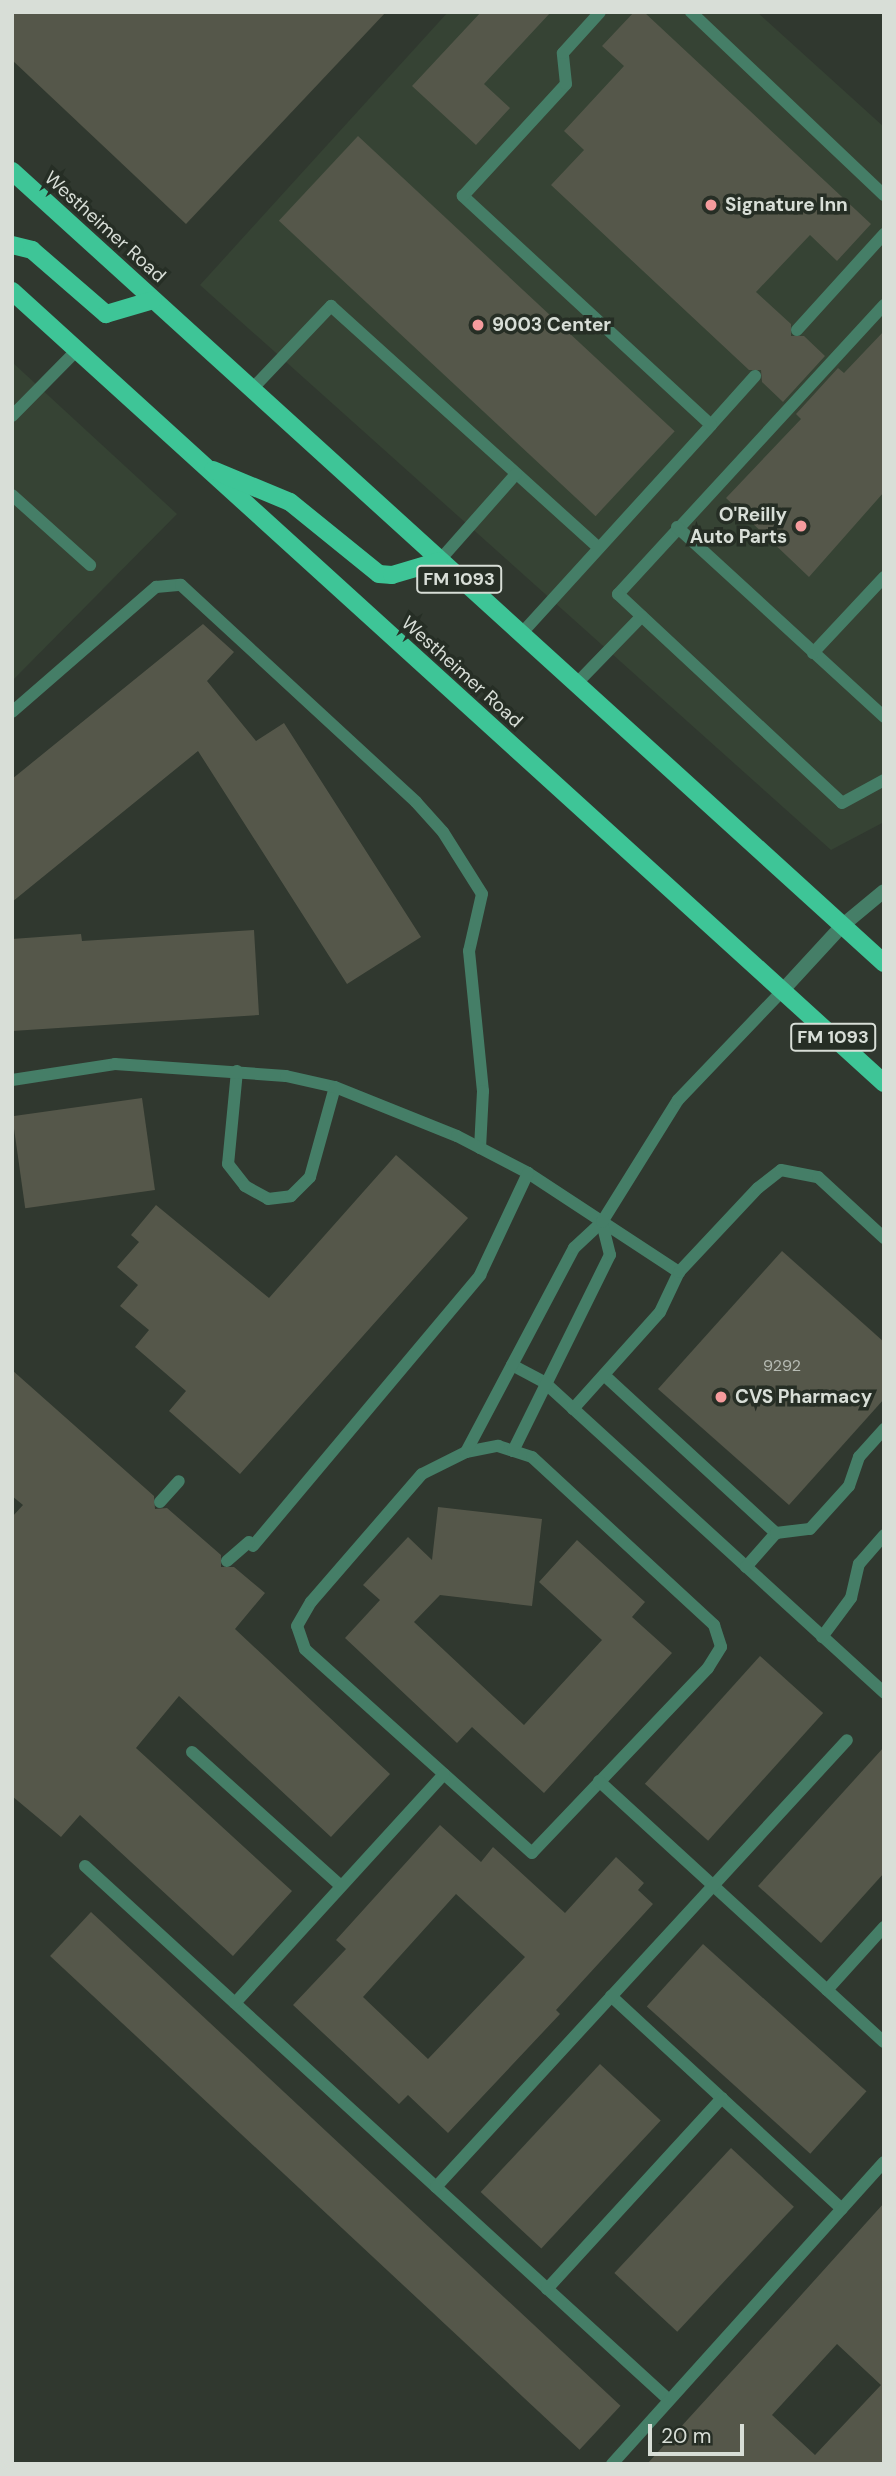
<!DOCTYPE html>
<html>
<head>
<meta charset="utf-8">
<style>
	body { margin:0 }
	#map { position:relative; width:896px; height:2476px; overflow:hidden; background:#30382f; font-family:"DM Sans",sans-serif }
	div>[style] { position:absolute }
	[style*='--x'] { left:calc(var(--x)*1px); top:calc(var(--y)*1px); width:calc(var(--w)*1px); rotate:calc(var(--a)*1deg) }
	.built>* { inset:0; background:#364334 }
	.building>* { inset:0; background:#55574a; transform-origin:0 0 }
	.service>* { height:12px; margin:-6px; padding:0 6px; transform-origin:6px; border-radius:6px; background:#457e67 }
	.tertiary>* { height:14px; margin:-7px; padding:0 7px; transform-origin:7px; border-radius:7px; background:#457e67 }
	.primary>* { height:18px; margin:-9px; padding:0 9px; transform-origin:9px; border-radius:9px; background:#3ec597 }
	.dots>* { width:19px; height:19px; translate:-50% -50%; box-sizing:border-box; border:4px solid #262e25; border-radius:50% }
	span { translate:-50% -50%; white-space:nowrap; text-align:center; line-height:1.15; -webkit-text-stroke:7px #262e25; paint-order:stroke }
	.number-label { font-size:16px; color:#b7bcb4 }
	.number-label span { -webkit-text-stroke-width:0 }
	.shield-label span { padding:2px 5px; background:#262e25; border:2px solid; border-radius:5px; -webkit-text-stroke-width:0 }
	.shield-label { font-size:18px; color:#d8ded7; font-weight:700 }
	.poi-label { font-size:19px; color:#d8ded7; font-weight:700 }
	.left { translate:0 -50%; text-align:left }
	.right { translate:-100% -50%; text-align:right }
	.street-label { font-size:19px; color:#d8ded7 }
	.frame { position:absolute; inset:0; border:14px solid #d8ded7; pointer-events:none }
	.scale { position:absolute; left:648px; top:2424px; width:96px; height:32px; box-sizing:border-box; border:4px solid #d8ded7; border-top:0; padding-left:9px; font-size:21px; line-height:24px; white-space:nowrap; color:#d8ded7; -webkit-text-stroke:5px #262e25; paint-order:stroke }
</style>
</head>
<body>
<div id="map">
	<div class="built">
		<div style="clip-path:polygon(448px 12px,757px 12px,884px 127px,884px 822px,831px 850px,200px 285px)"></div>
		<div style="clip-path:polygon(12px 362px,177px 514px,12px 681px)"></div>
	</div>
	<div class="building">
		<div style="clip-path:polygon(12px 12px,386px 12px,186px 224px,12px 60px)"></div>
		<div style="clip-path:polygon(481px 12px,551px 12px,484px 84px,510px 108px,476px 145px,412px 86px)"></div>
		<div style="clip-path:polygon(634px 12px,644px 12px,871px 224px,837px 261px,810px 235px,756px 292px,791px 324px,791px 336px,804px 336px,825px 356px,783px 402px,762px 382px,761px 370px,749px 370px,551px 185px,584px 150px,564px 131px,624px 66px,602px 46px)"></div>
		<div style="left:358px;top:136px;width:433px;height:116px;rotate:43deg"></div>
		<div style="clip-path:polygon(884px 331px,884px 492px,809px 577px,726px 498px,801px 419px,796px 414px,838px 368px,844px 373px)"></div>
		<div style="clip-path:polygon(203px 624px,234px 652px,207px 681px,256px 741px,284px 723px,421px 937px,347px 984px,198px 751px,12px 902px,12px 779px)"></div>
		<div style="clip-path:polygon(254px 930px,259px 1015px,12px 1031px,12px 939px,81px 934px,82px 941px)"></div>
		<div style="left:142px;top:1098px;width:93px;height:131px;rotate:82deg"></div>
		<div style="clip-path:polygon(396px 1155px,468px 1218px,240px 1474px,169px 1411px,186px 1391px,135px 1347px,149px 1330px,120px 1306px,138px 1285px,117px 1267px,139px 1242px,131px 1235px,156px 1205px,269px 1298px)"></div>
		<div style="clip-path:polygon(782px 1251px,884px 1342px,884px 1399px,789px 1505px,658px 1389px)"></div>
		<div style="clip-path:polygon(12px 1370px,154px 1496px,155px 1509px,167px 1508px,221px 1555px,221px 1567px,234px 1567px,265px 1593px,235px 1629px,390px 1774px,331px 1837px,179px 1696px,136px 1748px,292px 1891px,233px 1956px,80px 1815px,61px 1837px,12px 1796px,12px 1517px,23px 1505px,12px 1496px)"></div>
		<div style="clip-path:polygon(438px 1507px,542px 1519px,532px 1606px,440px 1595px,414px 1622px,524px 1725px,602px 1640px,539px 1582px,577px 1540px,645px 1602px,632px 1617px,672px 1653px,544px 1793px,472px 1727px,457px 1743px,345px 1638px,380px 1600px,363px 1585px,408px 1537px,432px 1560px)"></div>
		<div style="left:760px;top:1656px;width:85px;height:172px;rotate:42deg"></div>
		<div style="clip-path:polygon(884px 1747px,884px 1873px,821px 1943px,758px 1886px)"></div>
		<div style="clip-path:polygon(evenodd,440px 1825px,481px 1862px,493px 1847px,565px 1913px,616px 1857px,644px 1883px,638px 1890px,653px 1904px,556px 2010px,560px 2014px,448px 2133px,408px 2095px,399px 2104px,293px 2005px,346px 1949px,336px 1940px,440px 1825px,456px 1894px,525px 1957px,428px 2059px,363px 1997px,456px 1894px)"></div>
		<div style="left:91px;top:1912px;width:724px;height:60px;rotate:43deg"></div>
		<div style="left:703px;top:1944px;width:220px;height:84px;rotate:42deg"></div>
		<div style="left:600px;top:2064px;width:83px;height:175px;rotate:43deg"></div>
		<div style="left:731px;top:2148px;width:86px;height:171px;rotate:43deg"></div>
		<div style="clip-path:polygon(evenodd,884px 2203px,884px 2464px,647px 2464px,794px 2303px,884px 2203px,837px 2344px,881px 2385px,815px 2455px,772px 2415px,837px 2344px)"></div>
	</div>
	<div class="service">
		<div style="--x:691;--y:12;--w:266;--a:43.5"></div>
		<div style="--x:884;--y:305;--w:393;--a:132.6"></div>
		<div style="--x:618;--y:594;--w:306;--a:43"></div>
		<div style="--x:842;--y:803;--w:48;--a:-28.7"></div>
		<div style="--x:797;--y:330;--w:130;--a:-47.8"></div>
		<div style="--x:252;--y:389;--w:115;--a:-46.4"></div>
		<div style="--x:331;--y:306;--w:361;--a:42.1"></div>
		<div style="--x:12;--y:416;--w:93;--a:-45.4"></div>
		<div style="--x:711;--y:425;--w:66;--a:-48.1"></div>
		<div style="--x:12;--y:495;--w:105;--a:41.9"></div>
		<div style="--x:677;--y:527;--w:281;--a:42.5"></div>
		<div style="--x:439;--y:561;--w:116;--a:-48.5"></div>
		<div style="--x:521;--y:634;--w:282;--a:-47.7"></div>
		<div style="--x:711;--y:425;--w:338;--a:-137.3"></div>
		<div style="--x:463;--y:196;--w:152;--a:-47.4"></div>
		<div style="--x:566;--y:84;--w:31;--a:-96"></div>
		<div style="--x:563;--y:53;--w:55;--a:-47.9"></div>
		<div style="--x:813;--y:653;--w:104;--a:-46.9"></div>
		<div style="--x:577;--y:683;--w:93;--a:-45.9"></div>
		<div style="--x:12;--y:712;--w:191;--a:-41"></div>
		<div style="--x:156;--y:587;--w:25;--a:-5"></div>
		<div style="--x:181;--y:585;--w:320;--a:42.7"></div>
		<div style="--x:416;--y:802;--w:40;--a:48"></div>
		<div style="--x:443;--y:832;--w:73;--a:57.8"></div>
		<div style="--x:482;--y:894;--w:58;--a:102.8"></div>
		<div style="--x:469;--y:951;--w:141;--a:84.3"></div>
		<div style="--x:483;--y:1091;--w:57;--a:93"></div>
		<div style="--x:237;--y:1071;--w:93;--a:95.5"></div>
		<div style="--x:228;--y:1164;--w:28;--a:52"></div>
		<div style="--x:245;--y:1186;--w:26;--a:29"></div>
		<div style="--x:268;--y:1199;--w:23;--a:-7"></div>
		<div style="--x:291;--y:1196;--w:27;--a:-45"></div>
		<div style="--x:310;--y:1177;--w:93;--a:-74.5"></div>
		<div style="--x:12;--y:1080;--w:104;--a:-8.8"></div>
		<div style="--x:115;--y:1064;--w:171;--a:4"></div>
		<div style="--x:286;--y:1076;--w:50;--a:12.7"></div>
		<div style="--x:335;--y:1087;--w:131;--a:21.9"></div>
		<div style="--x:457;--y:1136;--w:80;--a:27.5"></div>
		<div style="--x:528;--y:1173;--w:181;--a:33.3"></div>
		<div style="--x:512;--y:1365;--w:36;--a:28"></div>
		<div style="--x:544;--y:1382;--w:461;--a:42.4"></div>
		<div style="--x:604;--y:1375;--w:234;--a:42.6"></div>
		<div style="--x:573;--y:1409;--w:130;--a:-48.1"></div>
		<div style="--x:660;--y:1312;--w:44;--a:-64.6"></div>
		<div style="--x:679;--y:1272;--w:115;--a:-46.8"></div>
		<div style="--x:758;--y:1188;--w:29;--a:-38"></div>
		<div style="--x:781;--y:1170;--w:38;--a:11"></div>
		<div style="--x:818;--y:1177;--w:90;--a:42.7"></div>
		<div style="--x:498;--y:1446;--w:36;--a:18"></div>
		<div style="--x:532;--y:1457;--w:248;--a:42.7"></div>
		<div style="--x:714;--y:1625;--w:23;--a:72"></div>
		<div style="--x:721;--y:1647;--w:25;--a:122"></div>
		<div style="--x:708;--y:1668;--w:255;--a:133.6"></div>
		<div style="--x:532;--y:1853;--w:305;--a:-138.1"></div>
		<div style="--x:305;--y:1649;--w:24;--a:-109"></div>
		<div style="--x:297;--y:1626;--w:28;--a:-60"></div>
		<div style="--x:311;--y:1602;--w:169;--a:-49.1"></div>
		<div style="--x:422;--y:1474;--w:49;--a:-26.6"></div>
		<div style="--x:466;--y:1452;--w:33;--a:-11"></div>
		<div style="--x:513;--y:1451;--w:219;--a:-63.7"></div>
		<div style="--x:610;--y:1255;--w:34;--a:-104"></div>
		<div style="--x:466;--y:1452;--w:231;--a:-62.1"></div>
		<div style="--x:574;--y:1248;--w:38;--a:-43"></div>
		<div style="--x:602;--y:1222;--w:144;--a:-58.1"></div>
		<div style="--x:678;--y:1100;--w:151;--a:-46.3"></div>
		<div style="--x:160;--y:1502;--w:28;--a:-48"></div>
		<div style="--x:253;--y:1546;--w:354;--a:-50"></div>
		<div style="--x:480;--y:1275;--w:113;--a:-64.8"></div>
		<div style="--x:227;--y:1561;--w:29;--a:-41"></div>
		<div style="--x:746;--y:1567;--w:45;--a:-48.6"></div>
		<div style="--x:776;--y:1533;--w:34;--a:-7"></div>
		<div style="--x:810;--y:1529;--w:58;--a:-47.8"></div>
		<div style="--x:849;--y:1486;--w:31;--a:-71"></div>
		<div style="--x:859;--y:1457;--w:38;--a:-48"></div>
		<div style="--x:822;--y:1637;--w:49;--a:-53.4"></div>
		<div style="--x:851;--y:1598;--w:35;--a:-77"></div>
		<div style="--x:859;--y:1564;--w:38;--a:-49"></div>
		<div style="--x:192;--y:1752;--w:200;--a:42"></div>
		<div style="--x:599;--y:1781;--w:386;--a:42.5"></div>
		<div style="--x:85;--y:1866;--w:791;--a:42.44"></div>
		<div style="--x:827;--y:1990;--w:85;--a:-47.9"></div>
		<div style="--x:611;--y:1996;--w:314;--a:42.7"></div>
		<div style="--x:235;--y:2003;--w:310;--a:-47.6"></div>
		<div style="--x:436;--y:2187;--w:607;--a:-47.4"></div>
		<div style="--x:547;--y:2289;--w:259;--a:-47.5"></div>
		<div style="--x:612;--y:2464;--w:406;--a:-48"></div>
	</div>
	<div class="tertiary">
		<div style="--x:782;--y:991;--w:90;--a:-47.3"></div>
		<div style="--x:843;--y:925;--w:53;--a:-39.7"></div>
	</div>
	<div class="primary">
		<div style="--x:12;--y:171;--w:1178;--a:42.25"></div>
		<div style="--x:12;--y:245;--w:21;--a:14"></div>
		<div style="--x:32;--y:250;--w:98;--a:40.9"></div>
		<div style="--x:106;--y:314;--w:49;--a:-16.6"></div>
		<div style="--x:12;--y:291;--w:1178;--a:42.25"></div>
		<div style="--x:213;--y:470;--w:83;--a:22.6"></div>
		<div style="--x:290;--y:502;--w:114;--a:39"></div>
		<div style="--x:379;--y:574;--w:13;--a:4"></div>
		<div style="--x:392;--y:575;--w:49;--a:-16.6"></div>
	</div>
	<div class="dots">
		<div style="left:711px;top:205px;background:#f59b9d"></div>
		<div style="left:478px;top:325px;background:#f59b9d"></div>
		<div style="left:801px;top:526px;background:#f59b9d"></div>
		<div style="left:721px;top:1397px;background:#f59b9d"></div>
	</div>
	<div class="number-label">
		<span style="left:782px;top:1366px">9292</span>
	</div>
	<div class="shield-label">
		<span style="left:459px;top:579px">FM 1093</span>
		<span style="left:833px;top:1037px">FM 1093</span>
	</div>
	<div class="poi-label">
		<span class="left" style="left:725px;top:205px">Signature Inn</span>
		<span class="left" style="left:492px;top:325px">9003 Center</span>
		<span class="right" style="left:787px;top:526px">O'Reilly<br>Auto Parts</span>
		<span class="left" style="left:735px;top:1397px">CVS Pharmacy</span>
	</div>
	<div class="street-label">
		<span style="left:105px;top:227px;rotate:42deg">Westheimer Road</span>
		<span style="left:462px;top:672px;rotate:42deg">Westheimer Road</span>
	</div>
	<div class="frame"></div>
	<div class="scale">20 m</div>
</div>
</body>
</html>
